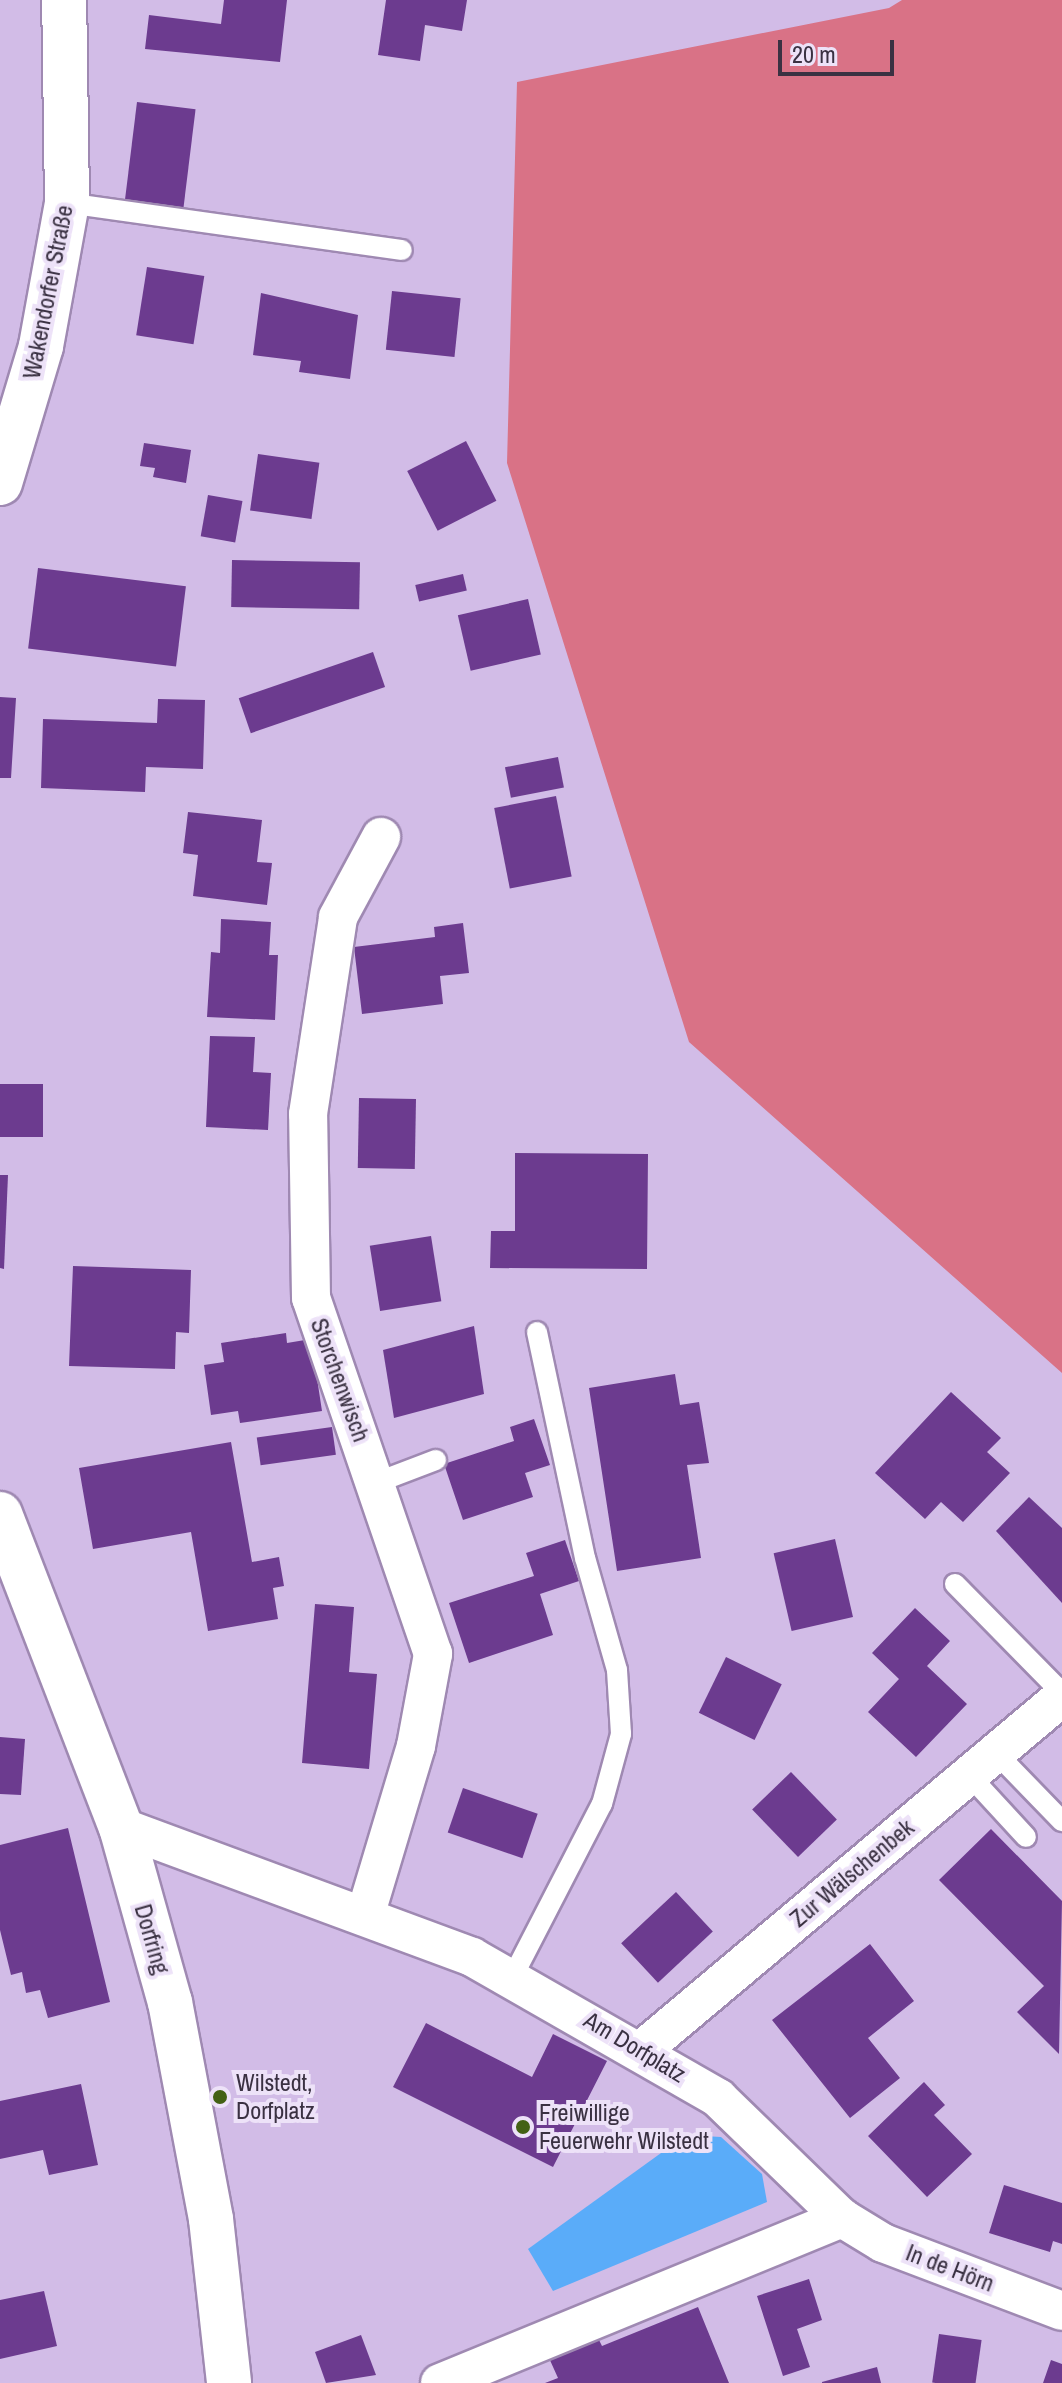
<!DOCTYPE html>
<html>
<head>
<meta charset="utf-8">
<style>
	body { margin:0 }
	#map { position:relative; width:1062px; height:2383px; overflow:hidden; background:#d2bce7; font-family:"Archivo Narrow",sans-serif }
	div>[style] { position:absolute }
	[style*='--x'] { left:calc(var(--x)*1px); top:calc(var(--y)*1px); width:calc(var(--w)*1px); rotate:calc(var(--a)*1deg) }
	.green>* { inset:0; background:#d97286 }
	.water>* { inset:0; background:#5aacf9 }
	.building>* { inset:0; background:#6c3b8f; transform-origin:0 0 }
	.roads { filter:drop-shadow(2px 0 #9f89b2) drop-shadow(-2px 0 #9f89b2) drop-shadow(0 2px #9f89b2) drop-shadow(0 -2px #9f89b2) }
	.lane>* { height:20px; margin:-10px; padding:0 10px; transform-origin:10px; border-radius:10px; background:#fff }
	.street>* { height:38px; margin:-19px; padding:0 19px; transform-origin:19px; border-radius:19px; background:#fff }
	.secondary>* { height:44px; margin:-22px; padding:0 22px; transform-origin:22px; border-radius:22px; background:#fff }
	.dots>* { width:22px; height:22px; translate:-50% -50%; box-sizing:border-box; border:4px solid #ede2f8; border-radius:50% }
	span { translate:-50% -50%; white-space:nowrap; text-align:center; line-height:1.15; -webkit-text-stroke:8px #ede2f8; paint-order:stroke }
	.street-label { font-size:24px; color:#3a3142 }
	.poi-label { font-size:24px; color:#3a3142 }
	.left { translate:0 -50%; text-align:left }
	.scale { position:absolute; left:778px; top:40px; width:116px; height:36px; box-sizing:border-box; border:4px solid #3a3142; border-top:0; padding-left:10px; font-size:24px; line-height:28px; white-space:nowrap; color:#3a3142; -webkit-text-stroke:6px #ede2f8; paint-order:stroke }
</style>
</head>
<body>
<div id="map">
	<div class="green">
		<div style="clip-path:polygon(902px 0,1062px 0,1062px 1373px,689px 1042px,507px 463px,517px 82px,889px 8px)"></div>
	</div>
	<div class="water">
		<div style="clip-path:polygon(686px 2135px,721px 2137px,762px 2174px,767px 2202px,553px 2291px,528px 2249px)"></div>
	</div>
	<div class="building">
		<div style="clip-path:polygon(224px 0,287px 0,280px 62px,145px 49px,149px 15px,221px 24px)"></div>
		<div style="clip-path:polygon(386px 0,467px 0,462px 31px,425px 25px,420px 61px,378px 55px)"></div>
		<div style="left:137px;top:102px;width:59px;height:107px;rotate:7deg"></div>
		<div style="left:147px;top:267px;width:58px;height:69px;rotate:9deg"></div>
		<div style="left:392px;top:291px;width:69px;height:59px;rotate:6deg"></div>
		<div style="clip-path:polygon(261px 293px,358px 315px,350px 379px,299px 372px,301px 361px,253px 355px)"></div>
		<div style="left:466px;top:441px;width:67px;height:66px;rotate:63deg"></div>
		<div style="clip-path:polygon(144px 443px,191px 450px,186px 483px,153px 477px,155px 468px,140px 466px)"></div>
		<div style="left:258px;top:454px;width:62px;height:57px;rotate:8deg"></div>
		<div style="left:208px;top:495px;width:35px;height:42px;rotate:10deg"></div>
		<div style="left:232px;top:560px;width:128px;height:47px;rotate:1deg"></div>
		<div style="left:38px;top:568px;width:149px;height:81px;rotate:7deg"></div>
		<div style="left:463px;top:574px;width:17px;height:49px;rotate:77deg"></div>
		<div style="left:528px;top:599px;width:57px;height:72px;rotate:77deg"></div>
		<div style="left:373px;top:652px;width:37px;height:142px;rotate:71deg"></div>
		<div style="clip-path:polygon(0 697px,16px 698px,11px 778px,0 778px)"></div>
		<div style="clip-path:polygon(158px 699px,205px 700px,203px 769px,146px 767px,145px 792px,41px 788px,43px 719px,157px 723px)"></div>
		<div style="left:558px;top:757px;width:31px;height:54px;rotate:79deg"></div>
		<div style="left:556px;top:796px;width:82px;height:63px;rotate:79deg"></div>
		<div style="clip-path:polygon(188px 812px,262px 820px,257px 862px,272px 863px,267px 905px,193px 896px,198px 855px,183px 853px)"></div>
		<div style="clip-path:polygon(221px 919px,271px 922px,269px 955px,278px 955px,275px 1020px,207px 1017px,211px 952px,220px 953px)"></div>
		<div style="clip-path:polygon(463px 923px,469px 973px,440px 976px,443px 1004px,362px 1014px,354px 947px,435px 937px,434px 927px)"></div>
		<div style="clip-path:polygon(210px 1036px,255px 1037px,253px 1072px,271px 1073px,268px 1130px,206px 1127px)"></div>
		<div style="left:43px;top:1084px;width:53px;height:43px;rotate:90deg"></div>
		<div style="left:359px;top:1098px;width:57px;height:70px;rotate:1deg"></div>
		<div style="clip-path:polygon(515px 1153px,648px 1154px,647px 1269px,490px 1268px,491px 1231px,515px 1231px)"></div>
		<div style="clip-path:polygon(0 1175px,8px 1175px,4px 1269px,0 1268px)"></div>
		<div style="left:431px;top:1236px;width:66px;height:62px;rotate:81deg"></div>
		<div style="clip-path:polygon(73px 1266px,191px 1270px,189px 1333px,176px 1332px,175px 1369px,69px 1366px)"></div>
		<div style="clip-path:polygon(474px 1326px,484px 1394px,394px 1418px,383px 1350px)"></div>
		<div style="clip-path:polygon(286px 1333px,287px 1343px,311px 1339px,322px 1411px,240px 1423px,238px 1411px,211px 1415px,204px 1365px,224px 1362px,221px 1343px)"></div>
		<div style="clip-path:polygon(675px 1374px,680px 1405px,699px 1402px,709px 1463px,687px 1465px,701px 1558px,617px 1571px,589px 1388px)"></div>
		<div style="clip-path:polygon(951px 1392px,1001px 1438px,987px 1452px,1010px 1473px,963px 1522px,941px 1502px,925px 1519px,875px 1473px)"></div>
		<div style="clip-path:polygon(534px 1419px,550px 1465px,525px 1473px,533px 1497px,463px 1520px,444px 1464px,514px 1441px,510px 1427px)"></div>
		<div style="left:332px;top:1427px;width:28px;height:76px;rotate:82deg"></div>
		<div style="clip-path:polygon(231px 1442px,252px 1562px,279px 1557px,284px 1586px,273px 1588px,278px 1619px,208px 1631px,191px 1532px,93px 1549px,79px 1468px)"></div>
		<div style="clip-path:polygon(1029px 1497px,1062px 1528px,1062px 1603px,996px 1531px)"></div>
		<div style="left:835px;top:1539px;width:80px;height:63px;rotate:77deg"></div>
		<div style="clip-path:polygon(565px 1540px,579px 1581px,540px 1594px,553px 1635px,469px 1663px,449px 1603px,534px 1576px,526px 1553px)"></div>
		<div style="clip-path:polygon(315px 1604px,354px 1607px,349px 1672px,377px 1674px,369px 1769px,302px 1763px)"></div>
		<div style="clip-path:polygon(915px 1608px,950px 1641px,927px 1666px,967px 1704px,916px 1757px,868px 1712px,899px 1679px,872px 1653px)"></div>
		<div style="left:726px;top:1657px;width:62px;height:62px;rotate:26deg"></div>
		<div style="clip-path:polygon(0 1737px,25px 1739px,21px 1795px,0 1794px)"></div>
		<div style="left:791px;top:1772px;width:66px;height:54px;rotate:46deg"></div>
		<div style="left:463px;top:1788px;width:79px;height:47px;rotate:19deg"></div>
		<div style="clip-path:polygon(68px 1828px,110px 2002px,48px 2018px,40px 1990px,26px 1993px,22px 1972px,11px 1975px,0 1930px,0 1845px)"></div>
		<div style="clip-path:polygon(991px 1829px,1062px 1901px,1059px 2054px,1017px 2012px,1044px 1986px,939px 1880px)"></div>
		<div style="left:676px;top:1892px;width:54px;height:75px;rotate:47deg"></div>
		<div style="clip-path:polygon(870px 1944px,914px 2001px,868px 2038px,900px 2078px,850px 2118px,772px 2020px)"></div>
		<div style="clip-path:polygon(426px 2023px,532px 2077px,553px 2034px,607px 2061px,553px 2167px,393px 2087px)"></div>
		<div style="clip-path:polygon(924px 2082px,945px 2105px,934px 2115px,972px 2154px,927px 2197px,868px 2136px)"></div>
		<div style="clip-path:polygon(81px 2084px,98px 2165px,49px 2175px,43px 2150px,0 2159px,0 2101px)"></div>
		<div style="clip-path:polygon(1004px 2185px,1062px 2203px,1062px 2244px,1053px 2241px,1050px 2252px,989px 2233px)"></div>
		<div style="clip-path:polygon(809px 2279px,822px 2320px,797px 2329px,810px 2367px,783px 2376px,757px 2296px)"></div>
		<div style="clip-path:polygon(44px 2291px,57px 2346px,0 2359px,0 2300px)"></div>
		<div style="clip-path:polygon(698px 2307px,729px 2383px,545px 2383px,558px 2378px,549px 2358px,598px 2338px,602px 2346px)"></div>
		<div style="left:939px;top:2334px;width:43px;height:49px;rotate:8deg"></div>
		<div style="clip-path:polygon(361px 2335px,376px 2375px,326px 2383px,315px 2352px)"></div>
		<div style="clip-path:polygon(1051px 2360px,1062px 2364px,1062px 2383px,1043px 2383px)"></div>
		<div style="clip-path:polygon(877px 2367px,881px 2383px,822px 2383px,822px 2382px)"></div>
	</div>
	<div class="roads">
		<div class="lane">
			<div style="--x:67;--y:203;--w:338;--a:8"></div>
			<div style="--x:378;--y:1482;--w:62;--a:-20.8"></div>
			<div style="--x:955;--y:1584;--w:153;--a:45.5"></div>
			<div style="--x:996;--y:1753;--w:95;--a:45.9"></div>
			<div style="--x:969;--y:1775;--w:84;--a:47.4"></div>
			<div style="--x:512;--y:1978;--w:196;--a:-62.7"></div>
			<div style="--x:602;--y:1804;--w:73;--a:-74.8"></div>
			<div style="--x:621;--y:1734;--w:64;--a:-93.6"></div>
			<div style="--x:617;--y:1670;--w:116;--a:-105.9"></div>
			<div style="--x:585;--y:1558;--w:231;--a:-102"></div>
		</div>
		<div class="street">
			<div style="--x:121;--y:1827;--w:374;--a:20.3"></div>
			<div style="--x:472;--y:1957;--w:284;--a:29.8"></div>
			<div style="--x:718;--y:2098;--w:173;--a:44.1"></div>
			<div style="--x:842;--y:2218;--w:48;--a:31.4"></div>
			<div style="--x:883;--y:2243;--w:191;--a:20.8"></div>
			<div style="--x:365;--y:1916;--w:177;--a:-73.3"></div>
			<div style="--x:416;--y:1746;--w:94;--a:-79.5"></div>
			<div style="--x:433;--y:1654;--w:376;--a:-108.9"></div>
			<div style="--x:311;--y:1298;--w:184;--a:-90.9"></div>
			<div style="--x:308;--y:1114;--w:199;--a:-81.3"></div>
			<div style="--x:338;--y:917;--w:91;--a:-61.7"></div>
			<div style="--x:643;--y:2049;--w:547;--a:-40.03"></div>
			<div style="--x:440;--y:2383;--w:435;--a:-22.3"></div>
		</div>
		<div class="secondary">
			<div style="--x:0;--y:483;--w:143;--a:-73.3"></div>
			<div style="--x:41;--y:346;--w:145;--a:-79.7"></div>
			<div style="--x:67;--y:203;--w:203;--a:-90.8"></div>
			<div style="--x:0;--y:1514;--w:336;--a:68.9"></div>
			<div style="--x:121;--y:1827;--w:182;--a:74.4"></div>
			<div style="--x:170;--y:2002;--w:221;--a:79.3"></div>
			<div style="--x:211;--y:2219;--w:165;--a:83.7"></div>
		</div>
	</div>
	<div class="dots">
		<div style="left:220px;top:2097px;background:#436114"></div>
		<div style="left:523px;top:2127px;background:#436114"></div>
	</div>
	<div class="street-label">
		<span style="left:48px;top:292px;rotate:-79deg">Wakendorfer Straße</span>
		<span style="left:340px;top:1380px;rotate:70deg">Storchenwisch</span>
		<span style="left:852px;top:1873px;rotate:-40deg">Zur Wälschenbek</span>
		<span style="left:152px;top:1939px;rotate:74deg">Dorfring</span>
		<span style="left:635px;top:2047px;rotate:31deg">Am Dorfplatz</span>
		<span style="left:950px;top:2268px;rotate:21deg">In de Hörn</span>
	</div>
	<div class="poi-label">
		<span class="left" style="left:236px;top:2097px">Wilstedt,<br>Dorfplatz</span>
		<span class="left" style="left:539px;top:2127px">Freiwillige<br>Feuerwehr Wilstedt</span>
	</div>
	<div class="scale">20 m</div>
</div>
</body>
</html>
